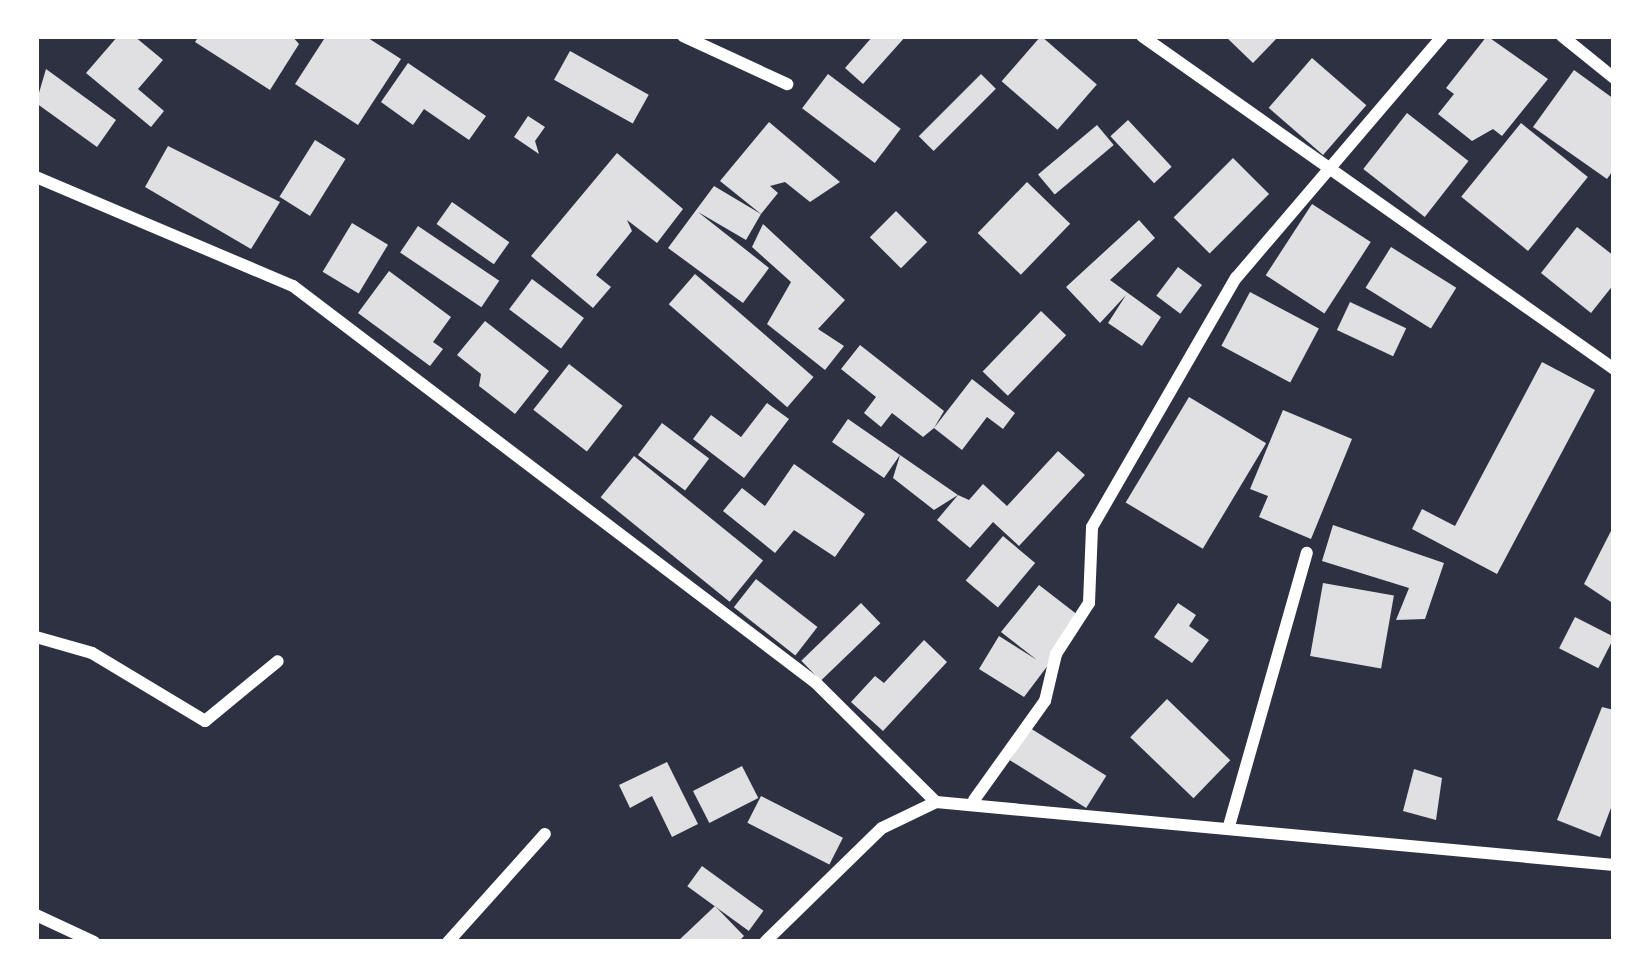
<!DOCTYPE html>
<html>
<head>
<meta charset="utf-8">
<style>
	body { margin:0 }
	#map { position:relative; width:1650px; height:978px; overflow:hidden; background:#2d3142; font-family:Poppins,sans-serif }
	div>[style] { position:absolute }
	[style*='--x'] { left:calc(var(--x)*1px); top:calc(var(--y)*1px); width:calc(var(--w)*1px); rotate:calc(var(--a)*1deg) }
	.building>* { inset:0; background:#e0e0e3; transform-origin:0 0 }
	.minor>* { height:12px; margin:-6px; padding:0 6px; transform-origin:6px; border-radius:6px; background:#fff }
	span { translate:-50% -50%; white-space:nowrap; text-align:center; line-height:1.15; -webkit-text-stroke:12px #fff; paint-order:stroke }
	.frame { position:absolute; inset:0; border:39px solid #fff; pointer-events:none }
</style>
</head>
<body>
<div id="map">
	<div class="building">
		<div style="clip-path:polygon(118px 36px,134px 36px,163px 60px,138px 89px,164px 111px,151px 127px,86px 73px)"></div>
		<div style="clip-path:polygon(199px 36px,292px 36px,299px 44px,270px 90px,195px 42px)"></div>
		<div style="clip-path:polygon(326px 36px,365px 36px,401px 59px,358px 125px,295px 84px)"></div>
		<div style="clip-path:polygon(873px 36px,906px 36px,863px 84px,845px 68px)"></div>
		<div style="left:1041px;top:36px;width:74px;height:60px;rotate:41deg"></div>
		<div style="clip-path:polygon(1225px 36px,1279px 36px,1253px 63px)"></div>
		<div style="clip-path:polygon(1487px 36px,1548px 79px,1502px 136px,1493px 129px,1472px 141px,1438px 114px,1454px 94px,1446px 88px)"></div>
		<div style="left:570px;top:51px;width:90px;height:33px;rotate:29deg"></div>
		<div style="left:1312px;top:58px;width:72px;height:66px;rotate:41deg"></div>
		<div style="clip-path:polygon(408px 63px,486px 116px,469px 140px,424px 109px,413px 125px,381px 102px)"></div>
		<div style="clip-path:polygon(46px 69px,116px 120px,97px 147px,36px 103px)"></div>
		<div style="clip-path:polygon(1574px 70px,1614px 99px,1614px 169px,1607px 179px,1533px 127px)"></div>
		<div style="left:828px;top:74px;width:91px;height:43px;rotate:37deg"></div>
		<div style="left:981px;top:74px;width:21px;height:88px;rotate:45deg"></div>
		<div style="left:1407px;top:113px;width:78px;height:71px;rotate:38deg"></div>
		<div style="clip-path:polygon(528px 116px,545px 127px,535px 141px,539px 154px,514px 137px)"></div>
		<div style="left:1128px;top:120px;width:64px;height:24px;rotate:47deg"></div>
		<div style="clip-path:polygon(769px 122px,840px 182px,810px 202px,785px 182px,770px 186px,778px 193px,761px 214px,720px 181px)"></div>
		<div style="left:1521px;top:123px;width:86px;height:95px;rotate:39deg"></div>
		<div style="left:1097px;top:125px;width:26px;height:77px;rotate:50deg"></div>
		<div style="left:315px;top:140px;width:36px;height:67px;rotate:32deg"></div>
		<div style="clip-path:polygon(168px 146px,280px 202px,251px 249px,145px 187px)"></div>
		<div style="clip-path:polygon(617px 153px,683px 209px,657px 243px,627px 220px,632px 231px,596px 275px,611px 287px,593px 308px,531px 256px)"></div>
		<div style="left:1233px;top:158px;width:51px;height:84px;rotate:45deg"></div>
		<div style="left:1027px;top:182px;width:60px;height:71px;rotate:44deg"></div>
		<div style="clip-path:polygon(714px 186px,761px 214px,746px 240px,698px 212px,769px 268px,743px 303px,668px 248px)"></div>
		<div style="left:452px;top:202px;width:70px;height:27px;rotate:35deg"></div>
		<div style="left:1312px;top:204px;width:70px;height:85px;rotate:33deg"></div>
		<div style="left:896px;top:211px;width:44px;height:37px;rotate:45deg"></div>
		<div style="clip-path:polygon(1139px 220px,1155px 238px,1110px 280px,1161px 317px,1142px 346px,1108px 323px,1126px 295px,1100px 323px,1066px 287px)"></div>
		<div style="left:352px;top:223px;width:42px;height:57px;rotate:31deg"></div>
		<div style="clip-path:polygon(763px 224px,845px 300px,818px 329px,844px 346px,825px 370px,767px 324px,791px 282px,752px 247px)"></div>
		<div style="left:418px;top:226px;width:98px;height:32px;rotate:34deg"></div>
		<div style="clip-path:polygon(1577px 227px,1614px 256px,1614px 284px,1591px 313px,1541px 273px)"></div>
		<div style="left:1391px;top:247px;width:77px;height:48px;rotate:32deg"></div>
		<div style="left:1178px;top:267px;width:30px;height:36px;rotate:37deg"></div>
		<div style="clip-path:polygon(389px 271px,451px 317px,433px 342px,443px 349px,430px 366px,358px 313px)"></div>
		<div style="left:695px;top:274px;width:157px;height:40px;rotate:41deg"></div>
		<div style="left:532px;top:279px;width:65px;height:38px;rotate:37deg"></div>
		<div style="left:1250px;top:292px;width:78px;height:61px;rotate:28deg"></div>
		<div style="left:1350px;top:302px;width:62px;height:31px;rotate:25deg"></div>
		<div style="left:1041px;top:311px;width:35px;height:84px;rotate:44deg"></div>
		<div style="clip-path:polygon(485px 321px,549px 371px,515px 414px,479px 386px,481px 374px,457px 355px)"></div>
		<div style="clip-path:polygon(860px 345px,944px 411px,934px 428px,972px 379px,1015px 413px,1003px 429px,987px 417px,962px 450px,934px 428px,923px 437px,892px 413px,881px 427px,864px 413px,876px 397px,841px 369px)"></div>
		<div style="clip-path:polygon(1542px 362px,1595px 390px,1497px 574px,1412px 529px,1422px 509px,1455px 526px)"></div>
		<div style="left:569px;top:364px;width:68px;height:58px;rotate:38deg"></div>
		<div style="left:1189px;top:397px;width:90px;height:123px;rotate:31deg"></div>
		<div style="clip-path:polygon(767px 403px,789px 419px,744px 478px,693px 439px,711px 415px,741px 437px)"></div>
		<div style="clip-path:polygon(1283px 410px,1352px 439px,1311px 539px,1259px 517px,1268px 496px,1250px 489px)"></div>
		<div style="clip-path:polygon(848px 419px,900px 455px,958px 495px,934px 510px,893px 478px,900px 455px,884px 478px,832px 442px)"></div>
		<div style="left:662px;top:423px;width:59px;height:40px;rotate:37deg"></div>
		<div style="clip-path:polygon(1058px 451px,1085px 475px,1019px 546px,993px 522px,970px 548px,937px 520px,958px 495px,969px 500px,983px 484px,1007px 506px)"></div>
		<div style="left:634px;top:456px;width:166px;height:53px;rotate:39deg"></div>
		<div style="clip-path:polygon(794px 464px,865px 514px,835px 557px,794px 530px,775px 553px,723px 511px,742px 488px,765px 506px)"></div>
		<div style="clip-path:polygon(1333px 525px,1444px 563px,1425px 619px,1396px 620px,1409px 588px,1322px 561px)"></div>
		<div style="clip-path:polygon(1614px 525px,1614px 604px,1584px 584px)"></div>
		<div style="left:1003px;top:536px;width:42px;height:58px;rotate:40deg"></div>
		<div style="left:756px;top:579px;width:78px;height:36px;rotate:38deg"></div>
		<div style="left:1323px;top:583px;width:72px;height:74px;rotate:10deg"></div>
		<div style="clip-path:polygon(1039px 585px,1083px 619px,1024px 697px,979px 669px,999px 636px,1037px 660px,1001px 632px)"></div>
		<div style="left:861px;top:603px;width:28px;height:83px;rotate:46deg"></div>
		<div style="clip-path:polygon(1178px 603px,1196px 615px,1189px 626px,1209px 640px,1192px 663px,1154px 637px)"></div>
		<div style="left:1575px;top:617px;width:44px;height:35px;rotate:27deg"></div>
		<div style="clip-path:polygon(924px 640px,947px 662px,883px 731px,851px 702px,875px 676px,884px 683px)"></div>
		<div style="left:1167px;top:699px;width:88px;height:53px;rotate:44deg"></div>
		<div style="clip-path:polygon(1602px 707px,1614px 710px,1614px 800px,1600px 837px,1557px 820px)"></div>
		<div style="left:1030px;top:728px;width:90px;height:38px;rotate:32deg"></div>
		<div style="clip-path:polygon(667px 762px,698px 824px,672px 837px,652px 796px,630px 808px,619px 785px)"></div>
		<div style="left:742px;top:766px;width:36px;height:55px;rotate:63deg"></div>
		<div style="clip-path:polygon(1414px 769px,1442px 778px,1436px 820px,1403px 811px)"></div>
		<div style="left:761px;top:796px;width:92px;height:30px;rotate:27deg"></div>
		<div style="left:702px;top:866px;width:76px;height:25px;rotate:36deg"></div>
		<div style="clip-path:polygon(715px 906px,744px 936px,738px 942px,677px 942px)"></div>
	</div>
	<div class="minor">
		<div style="--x:683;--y:36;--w:115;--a:24.8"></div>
		<div style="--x:1142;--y:36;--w:578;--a:35.2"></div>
		<div style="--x:1562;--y:36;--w:67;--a:38.9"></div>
		<div style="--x:36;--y:177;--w:279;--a:23"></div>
		<div style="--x:293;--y:286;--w:657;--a:37.2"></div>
		<div style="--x:816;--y:683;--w:169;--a:44.8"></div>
		<div style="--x:36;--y:637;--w:58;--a:15.9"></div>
		<div style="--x:92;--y:653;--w:132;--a:31"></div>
		<div style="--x:205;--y:721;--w:94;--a:-39.4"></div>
		<div style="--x:974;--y:800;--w:122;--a:-54.4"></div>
		<div style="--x:1045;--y:701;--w:48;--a:-76.8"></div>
		<div style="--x:1056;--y:654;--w:61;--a:-57.1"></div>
		<div style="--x:1089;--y:603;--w:76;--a:-87.7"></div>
		<div style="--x:1092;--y:527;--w:288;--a:-60"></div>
		<div style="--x:1236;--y:278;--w:318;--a:-49.5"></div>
		<div style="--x:1229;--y:826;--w:284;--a:-74.1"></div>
		<div style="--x:36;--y:915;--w:64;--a:25"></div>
		<div style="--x:448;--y:942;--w:145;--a:-48.1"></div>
		<div style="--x:765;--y:942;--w:163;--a:-44.3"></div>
		<div style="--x:882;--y:828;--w:60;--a:-25.7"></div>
		<div style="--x:936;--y:802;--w:681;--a:5.31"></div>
	</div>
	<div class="frame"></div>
</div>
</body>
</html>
